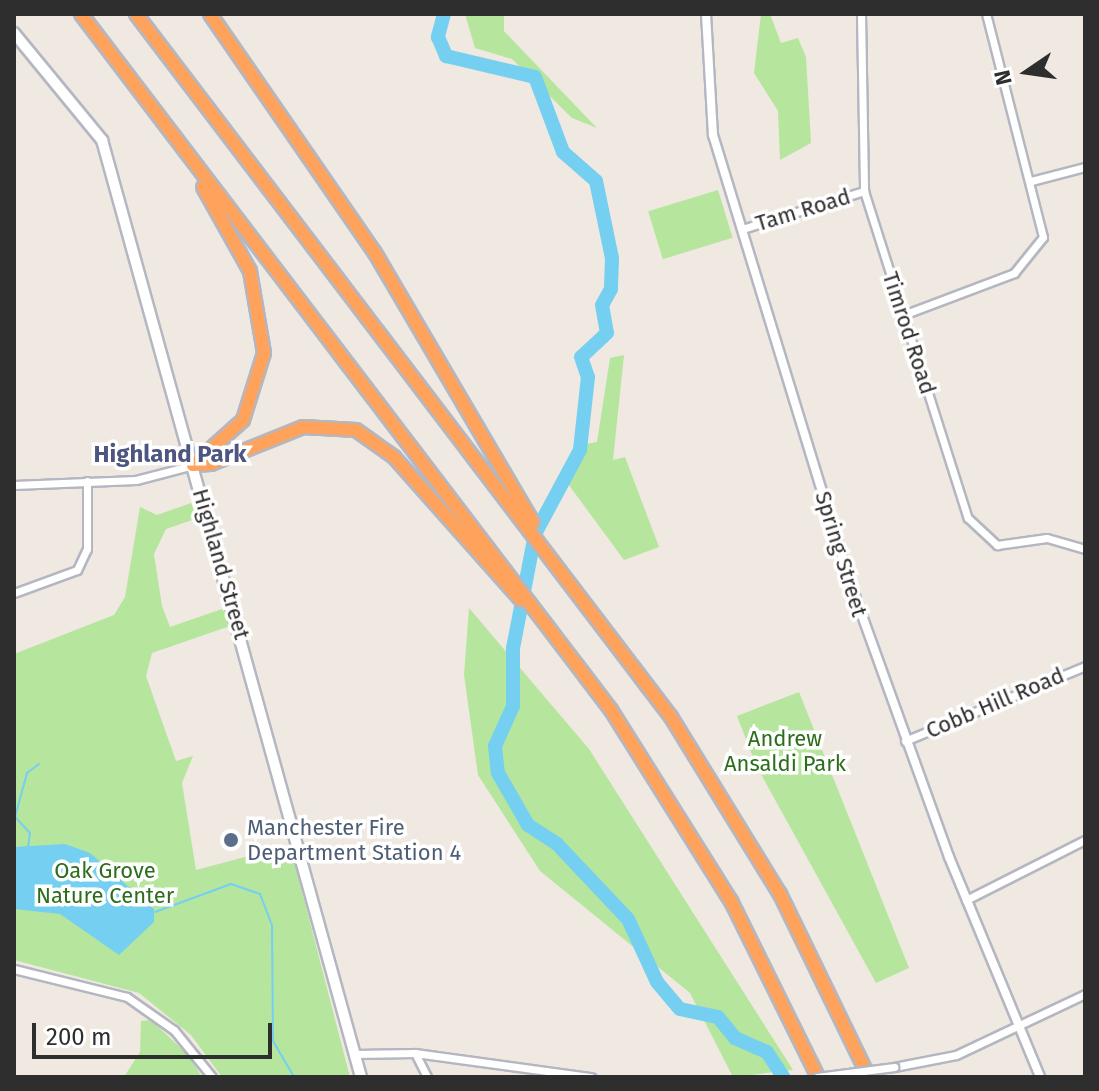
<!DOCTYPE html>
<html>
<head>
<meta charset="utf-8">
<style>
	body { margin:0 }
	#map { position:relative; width:1099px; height:1091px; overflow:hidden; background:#efe9e1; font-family:"Fira Sans",sans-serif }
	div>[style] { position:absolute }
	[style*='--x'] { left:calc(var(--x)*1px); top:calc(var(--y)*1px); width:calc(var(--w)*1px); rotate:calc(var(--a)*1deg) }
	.green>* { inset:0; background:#b6e59e; transform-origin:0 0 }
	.water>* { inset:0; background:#75cff0 }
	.stream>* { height:2px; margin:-1px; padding:0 1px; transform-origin:1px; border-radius:1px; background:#75cff0 }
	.river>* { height:14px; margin:-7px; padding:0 7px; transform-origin:7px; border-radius:7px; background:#75cff0 }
	.roads { filter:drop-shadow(2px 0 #b4b7c1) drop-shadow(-2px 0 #b4b7c1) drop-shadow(0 2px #b4b7c1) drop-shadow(0 -2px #b4b7c1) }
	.minor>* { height:7px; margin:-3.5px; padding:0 3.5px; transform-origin:3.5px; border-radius:3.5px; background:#fff }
	.tertiary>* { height:8px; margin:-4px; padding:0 4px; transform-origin:4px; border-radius:4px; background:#fff }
	.secondary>* { height:10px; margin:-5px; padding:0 5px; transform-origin:5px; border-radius:5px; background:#fff }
	.motorway>* { height:12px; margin:-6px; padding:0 6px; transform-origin:6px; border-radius:6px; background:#ffa35c }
	.bridges { filter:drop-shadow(2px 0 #b4b7c1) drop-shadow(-2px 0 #b4b7c1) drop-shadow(0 2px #b4b7c1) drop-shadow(0 -2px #b4b7c1) }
	.minor-bridge>* { height:7px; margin:-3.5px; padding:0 3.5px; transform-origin:3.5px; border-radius:3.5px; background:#fff }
	.dots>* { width:22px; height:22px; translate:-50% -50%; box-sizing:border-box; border:4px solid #fff; border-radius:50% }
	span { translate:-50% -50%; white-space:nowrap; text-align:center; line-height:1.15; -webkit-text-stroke:7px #fff; paint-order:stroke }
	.street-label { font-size:22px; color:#2e2e2e }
	.park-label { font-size:22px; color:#2c6e1b }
	.service-label { font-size:22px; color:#4e5e75 }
	.left { translate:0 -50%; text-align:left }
	.neighbourhood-label { font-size:24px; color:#4d5680; font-weight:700 }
	.frame { position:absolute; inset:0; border:16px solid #2e2e2e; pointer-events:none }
	.north { position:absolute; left:987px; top:32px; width:80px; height:80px; -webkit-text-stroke:6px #fff; paint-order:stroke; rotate:257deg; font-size:22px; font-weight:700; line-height:32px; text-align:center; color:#2e2e2e }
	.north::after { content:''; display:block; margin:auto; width:28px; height:36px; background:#2e2e2e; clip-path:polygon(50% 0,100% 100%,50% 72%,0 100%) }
	.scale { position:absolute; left:32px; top:1023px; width:240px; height:36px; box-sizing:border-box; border:4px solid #2e2e2e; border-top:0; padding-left:10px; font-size:24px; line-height:28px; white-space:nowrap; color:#2e2e2e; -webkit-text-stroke:6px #fff; paint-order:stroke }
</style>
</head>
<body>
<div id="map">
	<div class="green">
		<div style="clip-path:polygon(504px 14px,504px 31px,597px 128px,572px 118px,512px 59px,475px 48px,465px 14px)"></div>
		<div style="clip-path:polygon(761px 14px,770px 14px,781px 43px,798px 38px,806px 57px,811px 143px,780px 160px,778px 111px,754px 73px)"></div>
		<div style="left:718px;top:190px;width:50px;height:73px;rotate:73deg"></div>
		<div style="clip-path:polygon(624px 355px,613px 460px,625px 457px,659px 547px,624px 560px,560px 473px,575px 446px,597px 442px,610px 358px)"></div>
		<div style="clip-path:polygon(191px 503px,198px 518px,166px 529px,154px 554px,162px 606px,170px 627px,225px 608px,230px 626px,152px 653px,146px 676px,176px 761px,193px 756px,182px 783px,196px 870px,290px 845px,350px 1077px,222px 1077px,191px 1035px,139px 993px,14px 960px,14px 654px,114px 615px,125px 597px,140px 507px,157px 515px)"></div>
		<div style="clip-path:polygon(469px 608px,589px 749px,793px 1070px,733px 1077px,690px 993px,540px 871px,478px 775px,464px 675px)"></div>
		<div style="clip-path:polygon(799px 692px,909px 968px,876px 983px,756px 765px,737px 716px)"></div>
		<div style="clip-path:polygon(151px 1020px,188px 1055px,202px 1077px,124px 1077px,140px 1052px,141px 1021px)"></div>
	</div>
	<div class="water">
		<div style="clip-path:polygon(65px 844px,90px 853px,154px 909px,154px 922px,119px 955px,60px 914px,14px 909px,14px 847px)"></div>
	</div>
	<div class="stream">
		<div style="--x:28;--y:847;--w:14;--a:-82"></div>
		<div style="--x:30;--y:833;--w:22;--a:-133"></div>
		<div style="--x:15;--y:817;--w:46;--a:-74.7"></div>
		<div style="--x:27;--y:773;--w:15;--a:-37"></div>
		<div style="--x:155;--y:912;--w:81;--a:-20.2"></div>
		<div style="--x:231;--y:884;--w:31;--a:19"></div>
		<div style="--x:260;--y:894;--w:34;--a:69"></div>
		<div style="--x:272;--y:926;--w:115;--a:89.5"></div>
		<div style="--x:273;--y:1041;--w:42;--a:59.7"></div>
	</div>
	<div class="river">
		<div style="--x:444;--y:14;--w:24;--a:105"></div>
		<div style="--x:438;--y:37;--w:21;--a:67"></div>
		<div style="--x:446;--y:56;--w:91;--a:13.3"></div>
		<div style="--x:535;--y:77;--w:80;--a:69.5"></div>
		<div style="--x:563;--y:152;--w:44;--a:41.3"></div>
		<div style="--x:596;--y:181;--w:79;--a:78.3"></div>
		<div style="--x:612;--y:258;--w:31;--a:92"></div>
		<div style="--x:611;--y:289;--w:18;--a:119"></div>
		<div style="--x:602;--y:305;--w:28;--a:80"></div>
		<div style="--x:607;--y:333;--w:35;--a:137"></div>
		<div style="--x:581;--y:357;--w:21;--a:71"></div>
		<div style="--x:588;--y:377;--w:73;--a:96.3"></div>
		<div style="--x:580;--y:450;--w:95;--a:118.2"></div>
		<div style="--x:535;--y:534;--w:116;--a:100.9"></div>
		<div style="--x:513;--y:648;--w:58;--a:90"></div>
		<div style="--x:513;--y:706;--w:44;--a:114.2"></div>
		<div style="--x:495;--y:746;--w:27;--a:84"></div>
		<div style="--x:498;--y:773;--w:60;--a:60"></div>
		<div style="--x:528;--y:825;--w:35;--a:33"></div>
		<div style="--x:557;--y:844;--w:103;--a:46.6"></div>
		<div style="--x:628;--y:919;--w:69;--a:65.3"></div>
		<div style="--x:657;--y:982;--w:35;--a:50"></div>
		<div style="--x:680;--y:1009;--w:39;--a:12"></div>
		<div style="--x:718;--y:1017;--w:27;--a:51"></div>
		<div style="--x:735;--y:1038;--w:35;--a:24"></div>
		<div style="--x:767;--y:1052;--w:30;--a:57"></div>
	</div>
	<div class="roads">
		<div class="minor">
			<div style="--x:861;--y:14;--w:177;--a:89"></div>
			<div style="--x:864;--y:191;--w:343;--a:72.4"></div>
			<div style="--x:968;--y:518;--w:40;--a:43"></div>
			<div style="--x:997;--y:545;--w:50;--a:-8"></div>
			<div style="--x:1047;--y:538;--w:40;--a:16"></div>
			<div style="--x:1031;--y:181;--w:56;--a:-14.5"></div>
			<div style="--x:742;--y:229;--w:128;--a:-17.3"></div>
			<div style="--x:903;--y:315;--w:119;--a:-20.7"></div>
			<div style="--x:1014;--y:273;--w:46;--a:-51.1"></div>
			<div style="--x:1043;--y:237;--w:230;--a:-104.3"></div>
			<div style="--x:14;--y:485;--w:122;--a:-2.3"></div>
			<div style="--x:136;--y:480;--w:59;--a:-14.7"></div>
			<div style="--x:14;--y:593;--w:67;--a:-20.1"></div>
			<div style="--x:77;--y:570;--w:23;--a:-65"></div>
			<div style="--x:87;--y:549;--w:68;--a:-90"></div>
			<div style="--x:905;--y:741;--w:195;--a:-22.6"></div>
			<div style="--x:966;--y:900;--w:133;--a:-26.8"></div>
			<div style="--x:14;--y:969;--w:116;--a:13.9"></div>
			<div style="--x:127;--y:997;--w:57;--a:35.1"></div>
			<div style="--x:174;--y:1030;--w:60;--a:51"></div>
			<div style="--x:415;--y:1053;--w:27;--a:63"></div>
			<div style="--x:355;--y:1054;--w:60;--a:-1"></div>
			<div style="--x:415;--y:1053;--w:178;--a:7.8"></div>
			<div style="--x:894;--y:1067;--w:63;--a:-11"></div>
			<div style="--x:956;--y:1055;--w:143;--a:-25.3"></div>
		</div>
		<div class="tertiary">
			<div style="--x:706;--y:14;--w:121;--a:86.7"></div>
			<div style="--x:713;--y:135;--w:453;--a:73"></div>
			<div style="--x:845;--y:568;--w:307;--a:70.2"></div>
			<div style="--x:949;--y:857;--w:238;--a:67.5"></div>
		</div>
		<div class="secondary">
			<div style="--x:14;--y:33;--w:139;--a:50.6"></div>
			<div style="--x:102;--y:140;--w:972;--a:74.55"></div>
		</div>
		<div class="motorway">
			<div style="--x:81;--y:14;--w:875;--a:52.71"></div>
			<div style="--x:611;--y:710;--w:226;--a:57.9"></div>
			<div style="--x:731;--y:901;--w:196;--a:63.7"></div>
			<div style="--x:136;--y:14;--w:883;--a:52.73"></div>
			<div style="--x:671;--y:717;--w:208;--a:58.4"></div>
			<div style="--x:780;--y:894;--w:203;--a:64.1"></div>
			<div style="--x:210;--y:14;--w:290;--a:55.4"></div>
			<div style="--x:375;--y:253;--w:312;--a:59.6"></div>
			<div style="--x:193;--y:465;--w:18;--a:-3"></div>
			<div style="--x:211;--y:464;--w:99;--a:-21.9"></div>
			<div style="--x:303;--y:427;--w:53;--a:3.2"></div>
			<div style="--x:356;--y:430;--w:47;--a:35.4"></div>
			<div style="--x:394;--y:457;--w:191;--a:48.4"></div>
			<div style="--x:193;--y:465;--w:67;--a:-42"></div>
			<div style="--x:243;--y:420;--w:70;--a:-72.6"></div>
			<div style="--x:264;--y:353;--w:83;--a:-99.7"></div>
			<div style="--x:250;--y:271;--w:96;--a:-119.2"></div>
		</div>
	</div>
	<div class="bridges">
		<div class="minor-bridge">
			<div style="--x:817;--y:1077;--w:78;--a:-7.4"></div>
		</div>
	</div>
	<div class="dots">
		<div style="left:231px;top:840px;background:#5c6f8a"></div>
	</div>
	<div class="street-label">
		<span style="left:803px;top:210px;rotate:-17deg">Tam Road</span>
		<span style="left:909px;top:333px;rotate:72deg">Timrod Road</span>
		<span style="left:841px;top:554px;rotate:73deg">Spring Street</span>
		<span style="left:221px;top:564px;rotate:74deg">Highland Street</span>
		<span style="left:995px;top:703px;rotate:-23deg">Cobb Hill Road</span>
	</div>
	<div class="park-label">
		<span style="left:785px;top:751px">Andrew<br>Ansaldi Park</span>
		<span style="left:105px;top:883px">Oak Grove<br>Nature Center</span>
	</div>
	<div class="service-label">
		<span class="left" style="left:247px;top:840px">Manchester Fire<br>Department Station 4</span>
	</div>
	<div class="neighbourhood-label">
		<span style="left:170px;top:455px">Highland Park</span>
	</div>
	<div class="frame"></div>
	<div class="north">N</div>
	<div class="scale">200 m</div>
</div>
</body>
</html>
